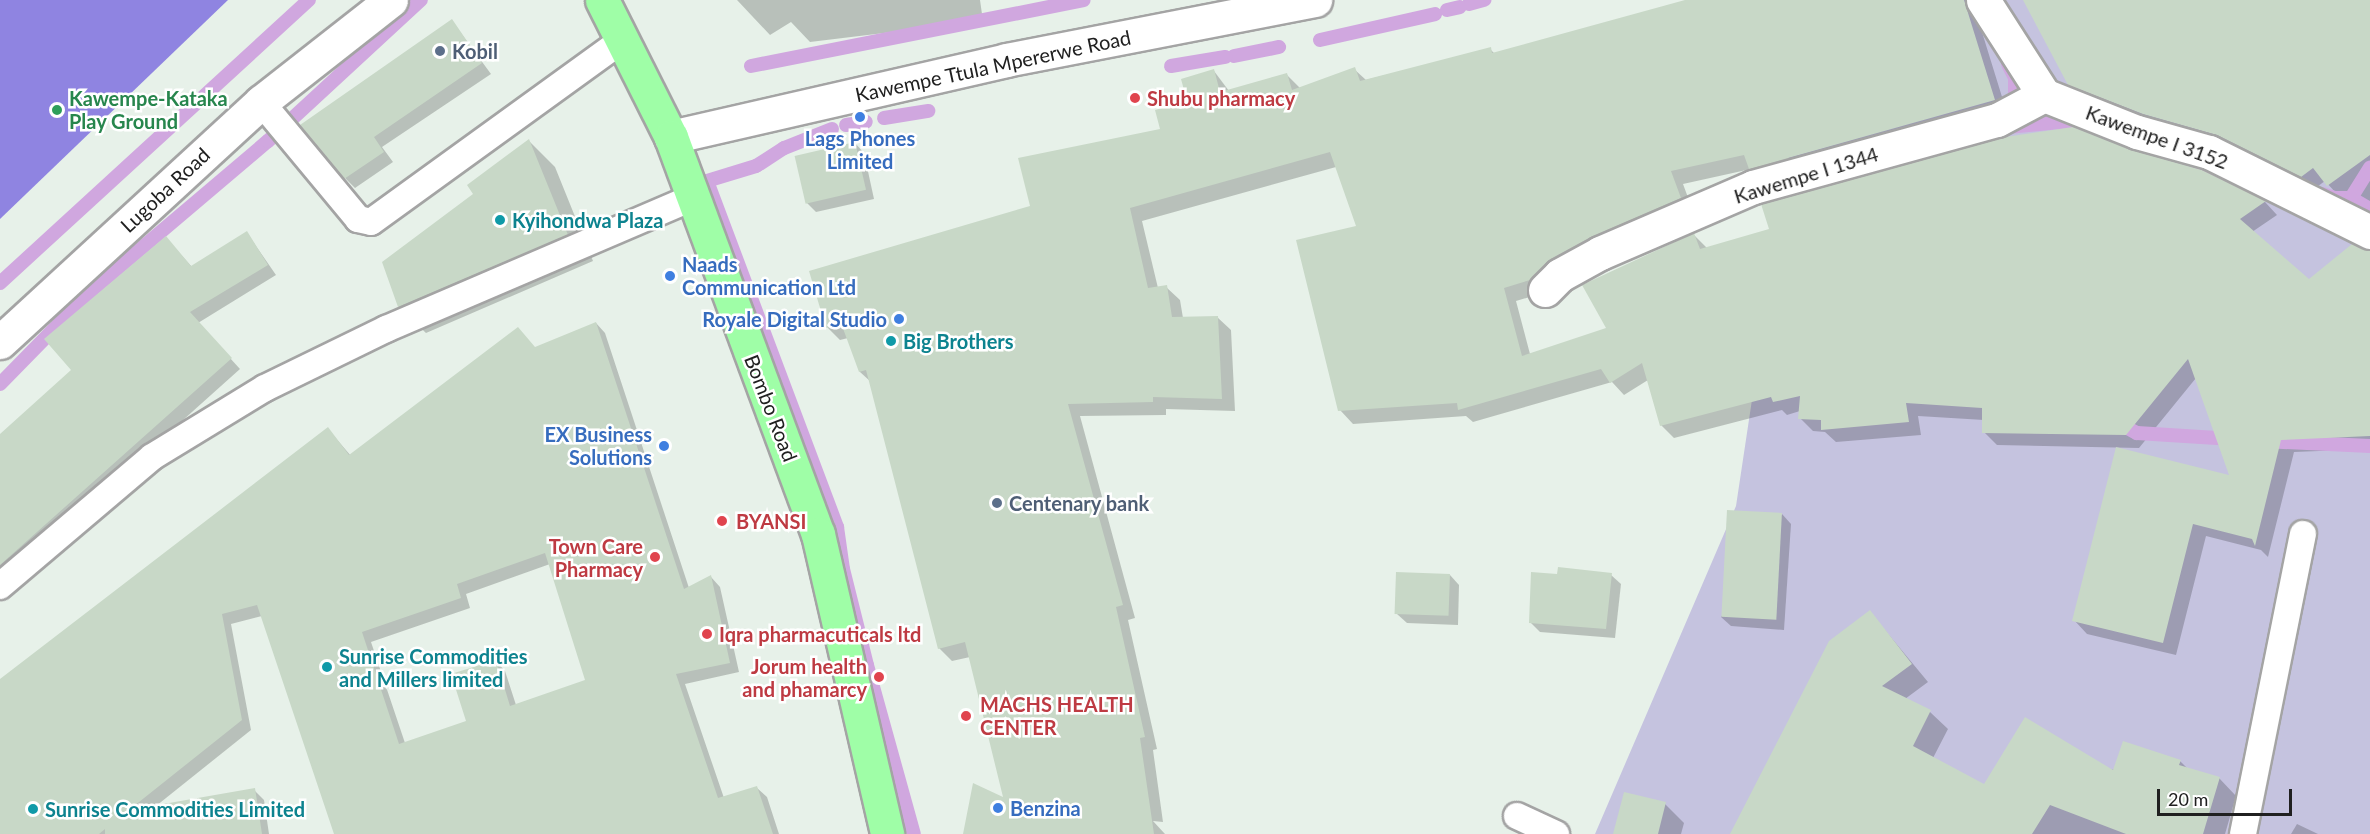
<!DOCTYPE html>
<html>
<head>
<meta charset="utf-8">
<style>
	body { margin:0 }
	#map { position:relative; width:2370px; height:834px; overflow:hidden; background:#e7f1e9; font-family:Lato,sans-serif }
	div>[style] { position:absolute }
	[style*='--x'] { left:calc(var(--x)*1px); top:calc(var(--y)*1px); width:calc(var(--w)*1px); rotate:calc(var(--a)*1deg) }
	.wetland>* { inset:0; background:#c5c3df }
	.pitch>* { inset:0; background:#8f84e1 }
	.shadow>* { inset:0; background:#0003 }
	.stream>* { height:14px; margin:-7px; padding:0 7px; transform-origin:7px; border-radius:7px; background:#d0a7df }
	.building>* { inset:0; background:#c8d8c7; transform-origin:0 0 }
	.roads { filter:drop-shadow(2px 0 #a4a4a4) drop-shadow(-2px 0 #a4a4a4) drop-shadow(0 2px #a4a4a4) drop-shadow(0 -2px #a4a4a4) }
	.service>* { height:26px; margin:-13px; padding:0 13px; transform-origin:13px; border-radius:13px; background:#fff }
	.minor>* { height:33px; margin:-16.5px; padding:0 16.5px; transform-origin:16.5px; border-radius:16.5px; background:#fff }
	.tertiary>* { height:33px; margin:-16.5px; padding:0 16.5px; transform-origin:16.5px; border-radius:16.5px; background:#fff }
	.primary>* { height:33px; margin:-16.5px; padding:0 16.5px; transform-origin:16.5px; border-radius:16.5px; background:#9ffea7 }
	.dots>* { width:16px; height:16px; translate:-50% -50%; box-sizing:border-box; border:3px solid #fff; border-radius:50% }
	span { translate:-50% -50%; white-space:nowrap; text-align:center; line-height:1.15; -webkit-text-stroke:5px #fff; paint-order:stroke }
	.service-label { font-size:20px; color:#4e5e75; font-weight:700 }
	.left { translate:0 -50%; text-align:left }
	.street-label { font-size:20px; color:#202020 }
	.leisure-label { font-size:20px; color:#27864d; font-weight:700 }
	.health-label { font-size:20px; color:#be3a42; font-weight:700 }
	.right { translate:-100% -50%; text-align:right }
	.shop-label { font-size:20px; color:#366cbe; font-weight:700 }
	.culture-label { font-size:20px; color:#0d838f; font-weight:700 }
	.scale { position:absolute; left:2157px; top:789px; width:135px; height:27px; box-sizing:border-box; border:3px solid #202020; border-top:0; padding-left:8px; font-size:18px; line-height:21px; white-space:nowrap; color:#202020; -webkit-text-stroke:4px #fff; paint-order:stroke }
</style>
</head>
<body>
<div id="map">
	<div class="wetland">
		<div style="clip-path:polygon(1779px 0,2370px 0,2370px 834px,1595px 834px,1736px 506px,1798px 94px)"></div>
	</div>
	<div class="pitch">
		<div style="clip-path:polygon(0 0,228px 0,0 219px)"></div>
	</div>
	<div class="shadow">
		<div style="clip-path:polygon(737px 0,980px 0,983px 21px,810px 42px,791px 22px,770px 35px)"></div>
		<div style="clip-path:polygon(1691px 0,1976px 0,1977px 16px,2007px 113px,1763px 181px,1751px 169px,1683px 184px,1693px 211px,1543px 293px,1516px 301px,1530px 354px,1608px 329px,1694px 235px,1707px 248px,2131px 151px,2202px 171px,2265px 202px,2277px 215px,2252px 232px,2309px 281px,2370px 252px,2370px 449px,2294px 452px,2268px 557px,2261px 550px,2206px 536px,2176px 655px,2087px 634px,2074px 620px,2232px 477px,2196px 378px,2139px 448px,1997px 445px,1984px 432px,1984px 420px,1918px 416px,1921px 435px,1836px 442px,1825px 432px,1813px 431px,1800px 418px,1800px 411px,1787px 415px,1782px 410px,1674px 438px,1661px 425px,1648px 380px,1624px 395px,1612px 382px,1473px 422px,1466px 416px,1353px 424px,1340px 410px,1358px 227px,1336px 167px,1142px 221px,1158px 288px,1166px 287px,1180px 300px,1183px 318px,1217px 317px,1231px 330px,1235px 411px,1166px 409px,1166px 415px,1080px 416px,1135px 618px,1128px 620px,1157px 749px,1153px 750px,1163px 822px,1153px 821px,1165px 834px,965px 834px,1005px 800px,970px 657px,952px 661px,939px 648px,871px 382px,860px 372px,848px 338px,840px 340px,827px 327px,1162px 130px,1214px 71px,1229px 91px,1287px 75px,1300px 88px,1354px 69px,1366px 80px,1490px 49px,1495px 54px)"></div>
		<div style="clip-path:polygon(2024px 0,2370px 0,2370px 218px,2347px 205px,2325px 181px,2314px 189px,2083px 97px,2070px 84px)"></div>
		<div style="clip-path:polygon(452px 21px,491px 74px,382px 147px,393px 162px,355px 188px,345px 178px)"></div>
		<div style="clip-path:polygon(529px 141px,555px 167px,593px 261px,426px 333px,399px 307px,384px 262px,475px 194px)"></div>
		<div style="clip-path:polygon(855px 143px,864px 153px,874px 199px,816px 212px,806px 202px)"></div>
		<div style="clip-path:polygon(247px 233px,276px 275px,198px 323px,240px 369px,0 584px,0 437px,74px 371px,166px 238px,192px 267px)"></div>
		<div style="clip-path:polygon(evenodd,596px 323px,605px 333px,689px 588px,711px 577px,720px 587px,739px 672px,685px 684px,724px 798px,757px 788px,767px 797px,779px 834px,336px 834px,262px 616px,231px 624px,251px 730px,121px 834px,0 834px,0 681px,328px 429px,351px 456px,536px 349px,596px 323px,550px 564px,587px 681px,516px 705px,505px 671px,496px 661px,468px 722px,405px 743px,371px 642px,470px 608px,466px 594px,550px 564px)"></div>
		<div style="clip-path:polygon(1782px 514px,1791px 524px,1784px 630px,1731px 626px,1721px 617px)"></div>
		<div style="clip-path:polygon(1450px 575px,1459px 585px,1458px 625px,1407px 623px,1397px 614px)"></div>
		<div style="clip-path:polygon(1611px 575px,1621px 584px,1615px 638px,1540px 632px,1531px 623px)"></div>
		<div style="clip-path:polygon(1870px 612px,1928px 682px,1905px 699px,1930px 712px,1948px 729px,1933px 758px,1985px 786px,2180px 761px,2189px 770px,2219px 778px,2236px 796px,2225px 834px,1731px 834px)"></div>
		<div style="clip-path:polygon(254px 790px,264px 800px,269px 834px,216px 834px)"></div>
		<div style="clip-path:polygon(1665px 804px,1684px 823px,1681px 834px,1615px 834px)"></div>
		<div style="clip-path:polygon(2297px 824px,2318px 834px,2291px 834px)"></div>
	</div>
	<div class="stream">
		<div style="--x:1469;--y:4;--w:16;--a:-15"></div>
		<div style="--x:1447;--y:10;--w:13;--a:-13"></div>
		<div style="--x:1320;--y:40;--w:118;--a:-12.7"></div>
		<div style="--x:1234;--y:56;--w:46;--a:-11.3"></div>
		<div style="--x:2008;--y:64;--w:16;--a:63"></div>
		<div style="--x:2015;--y:78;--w:26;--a:90"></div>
		<div style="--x:2015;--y:104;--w:5;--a:169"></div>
		<div style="--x:751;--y:66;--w:339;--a:-11.2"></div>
		<div style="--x:1171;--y:66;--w:55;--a:-9.5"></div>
		<div style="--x:884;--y:118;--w:45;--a:-9"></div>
		<div style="--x:846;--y:125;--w:20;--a:-9"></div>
		<div style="--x:2008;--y:127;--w:73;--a:-5.5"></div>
		<div style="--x:832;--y:129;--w:52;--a:158.4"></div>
		<div style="--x:784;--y:148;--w:33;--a:147"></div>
		<div style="--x:756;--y:166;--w:51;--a:163"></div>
		<div style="--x:707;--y:181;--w:370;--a:69.4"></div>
		<div style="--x:837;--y:527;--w:42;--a:81.9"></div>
		<div style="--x:843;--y:569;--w:99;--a:76"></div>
		<div style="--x:867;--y:665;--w:175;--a:74.5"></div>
		<div style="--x:2192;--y:158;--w:32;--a:39"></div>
		<div style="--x:2217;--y:178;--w:39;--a:19"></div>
		<div style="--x:2322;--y:194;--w:14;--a:17"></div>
		<div style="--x:2335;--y:198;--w:16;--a:0"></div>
		<div style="--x:2351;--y:198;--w:22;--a:30"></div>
		<div style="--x:2351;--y:198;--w:36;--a:-58"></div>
		<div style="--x:0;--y:283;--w:419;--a:-42.5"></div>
		<div style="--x:0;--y:384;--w:130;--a:-45.6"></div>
		<div style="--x:91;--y:291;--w:232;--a:-40.3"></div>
		<div style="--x:268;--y:141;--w:208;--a:-42.7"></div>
		<div style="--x:2115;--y:421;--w:25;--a:29"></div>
		<div style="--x:2137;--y:433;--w:96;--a:3.6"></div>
		<div style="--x:2264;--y:441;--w:106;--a:2.7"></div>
	</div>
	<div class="building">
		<div style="clip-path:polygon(1685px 0,1964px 0,1995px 100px,1749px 169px,1744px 155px,1671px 171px,1681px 198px,1591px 237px,1551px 259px,1530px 280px,1504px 288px,1522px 356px,1606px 328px,1582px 285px,1694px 233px,1700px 249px,1769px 229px,1761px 204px,2005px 137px,2073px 127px,2132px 150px,2202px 170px,2266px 201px,2240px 219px,2309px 279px,2352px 244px,2370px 251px,2370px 436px,2281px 440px,2255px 546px,2252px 539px,2193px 524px,2163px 643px,2072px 621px,2116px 447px,2229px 475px,2188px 359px,2126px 435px,1982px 433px,1982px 408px,1906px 403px,1909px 422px,1821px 430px,1821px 420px,1798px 419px,1800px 396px,1773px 402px,1771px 397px,1660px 426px,1642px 363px,1610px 383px,1601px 369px,1458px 410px,1457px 403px,1338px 411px,1296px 240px,1356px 226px,1330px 152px,1130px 208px,1148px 288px,1167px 285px,1172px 317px,1218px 316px,1222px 399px,1153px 397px,1153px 402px,1068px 404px,1123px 605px,1116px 607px,1145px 737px,1140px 738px,1154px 834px,963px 834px,973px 783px,1003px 797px,965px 642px,938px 649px,866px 370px,859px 372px,841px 323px,826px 328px,809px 271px,1030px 206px,1018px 158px,1160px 129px,1155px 110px,1187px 101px,1181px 79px,1214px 69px,1220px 92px,1287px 73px,1292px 90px,1355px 67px,1360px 81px,1491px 47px,1492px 53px)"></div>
		<div style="clip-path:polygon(2023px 0,2370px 0,2370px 155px,2327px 186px,2313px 168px,2301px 177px,2217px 135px,2143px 114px,2068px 85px)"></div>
		<div style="clip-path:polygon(452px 19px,482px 63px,374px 137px,384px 152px,344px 179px,300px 125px)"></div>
		<div style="clip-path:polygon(529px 139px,568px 235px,398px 307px,382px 262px,473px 194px,467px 185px)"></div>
		<div style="left:855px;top:142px;width:49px;height:62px;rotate:77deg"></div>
		<div style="clip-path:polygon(247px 231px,268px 265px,190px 312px,232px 358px,0 565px,0 434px,71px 370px,44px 339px,166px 236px,191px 266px)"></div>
		<div style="clip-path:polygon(evenodd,596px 322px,684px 589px,711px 575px,730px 663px,676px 674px,718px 798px,757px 786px,773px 834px,334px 834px,257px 605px,222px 614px,242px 720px,129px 810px,255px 788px,262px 834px,105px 834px,105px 829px,99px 834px,0 834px,0 679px,328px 427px,349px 455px,518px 327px,535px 347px,596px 322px,545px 553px,585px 680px,510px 706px,496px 660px,451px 674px,466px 721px,399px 744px,362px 632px,461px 598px,457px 584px,545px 553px)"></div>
		<div style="left:1727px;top:510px;width:55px;height:107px;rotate:3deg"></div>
		<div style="clip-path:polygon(1558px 567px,1612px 573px,1606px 629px,1529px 623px,1531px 572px,1557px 574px)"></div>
		<div style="left:1396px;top:572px;width:54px;height:42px;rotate:2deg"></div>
		<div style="clip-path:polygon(1870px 610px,1912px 664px,1882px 686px,1931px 710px,1913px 746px,1984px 784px,2025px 717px,2113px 770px,2123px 741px,2181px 760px,2179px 765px,2220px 777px,2203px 834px,2126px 834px,2050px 805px,2032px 834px,1730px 834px,1829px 641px)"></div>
		<div style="clip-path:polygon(1624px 792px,1666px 802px,1658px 834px,1613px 834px)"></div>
	</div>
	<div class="roads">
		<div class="service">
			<div style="--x:261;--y:102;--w:152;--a:50.3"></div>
			<div style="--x:358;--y:219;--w:13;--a:13"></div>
			<div style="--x:371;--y:222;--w:310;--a:-35.9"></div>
			<div style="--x:0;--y:586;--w:199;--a:-40.3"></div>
			<div style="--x:152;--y:457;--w:132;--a:-31.4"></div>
			<div style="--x:265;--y:388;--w:135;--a:-26"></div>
			<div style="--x:386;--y:329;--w:333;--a:-23.2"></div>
			<div style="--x:1517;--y:816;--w:43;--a:24.8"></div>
			<div style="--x:2243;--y:834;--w:306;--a:-78.7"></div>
		</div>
		<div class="minor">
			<div style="--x:1983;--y:0;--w:113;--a:57.3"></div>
			<div style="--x:2044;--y:95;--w:100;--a:21.7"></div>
			<div style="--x:2137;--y:132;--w:75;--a:15.5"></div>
			<div style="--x:2209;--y:152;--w:180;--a:26.4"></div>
			<div style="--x:1545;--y:290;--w:21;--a:-45"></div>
			<div style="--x:1560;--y:275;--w:46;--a:-28.8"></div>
			<div style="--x:1600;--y:253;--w:167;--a:-23.3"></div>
			<div style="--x:1753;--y:187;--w:253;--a:-15.4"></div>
			<div style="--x:1997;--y:120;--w:53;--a:-28"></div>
		</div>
		<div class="tertiary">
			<div style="--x:671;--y:137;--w:344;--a:-12.9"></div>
			<div style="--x:1006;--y:60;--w:315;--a:-11"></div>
			<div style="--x:0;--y:342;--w:355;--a:-42.6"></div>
			<div style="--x:261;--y:102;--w:165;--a:-38.1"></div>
		</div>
		<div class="primary">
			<div style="--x:602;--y:0;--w:153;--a:63.3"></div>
			<div style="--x:671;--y:137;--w:423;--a:69.7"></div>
			<div style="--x:818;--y:534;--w:308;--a:77"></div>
		</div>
	</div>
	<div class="dots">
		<div style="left:440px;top:51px;background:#5c6f8a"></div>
		<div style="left:1135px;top:98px;background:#e0444e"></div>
		<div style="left:57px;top:110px;background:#2e9e5b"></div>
		<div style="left:860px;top:117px;background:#3f7fe0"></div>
		<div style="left:500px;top:220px;background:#0f9aa8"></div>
		<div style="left:670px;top:276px;background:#3f7fe0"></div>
		<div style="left:899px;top:319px;background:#3f7fe0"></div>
		<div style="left:891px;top:341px;background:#0f9aa8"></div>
		<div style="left:664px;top:446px;background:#3f7fe0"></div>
		<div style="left:997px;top:503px;background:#5c6f8a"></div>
		<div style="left:722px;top:521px;background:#e0444e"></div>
		<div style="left:655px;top:557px;background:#e0444e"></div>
		<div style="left:707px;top:634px;background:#e0444e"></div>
		<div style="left:327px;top:667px;background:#0f9aa8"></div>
		<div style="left:879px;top:677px;background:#e0444e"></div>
		<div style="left:966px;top:716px;background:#e0444e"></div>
		<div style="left:998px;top:808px;background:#3f7fe0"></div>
		<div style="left:33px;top:809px;background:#0f9aa8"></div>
	</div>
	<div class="service-label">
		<span class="left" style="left:452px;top:51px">Kobil</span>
		<span class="left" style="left:1009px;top:503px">Centenary bank</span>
	</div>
	<div class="street-label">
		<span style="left:993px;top:66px;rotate:-12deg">Kawempe Ttula Mpererwe Road</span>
		<span style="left:2157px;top:137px;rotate:20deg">Kawempe I 3152</span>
		<span style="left:1806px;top:175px;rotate:-17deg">Kawempe I 1344</span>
		<span style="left:165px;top:190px;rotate:-43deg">Lugoba Road</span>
		<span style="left:771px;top:408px;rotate:69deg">Bombo Road</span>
	</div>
	<div class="leisure-label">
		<span class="left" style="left:69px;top:110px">Kawempe-Kataka<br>Play Ground</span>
	</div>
	<div class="health-label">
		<span class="left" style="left:1147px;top:98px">Shubu pharmacy</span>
		<span class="left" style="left:736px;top:521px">BYANSI</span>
		<span class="right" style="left:643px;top:558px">Town Care<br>Pharmacy</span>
		<span class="left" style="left:719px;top:634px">Iqra pharmacuticals ltd</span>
		<span class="right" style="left:867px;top:678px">Jorum health<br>and phamarcy</span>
		<span class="left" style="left:980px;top:716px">MACHS HEALTH<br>CENTER</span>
	</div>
	<div class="shop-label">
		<span style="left:860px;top:150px">Lags Phones<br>Limited</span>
		<span class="left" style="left:682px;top:276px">Naads<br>Communication Ltd</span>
		<span class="right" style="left:887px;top:319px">Royale Digital Studio</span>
		<span class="right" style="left:652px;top:446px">EX Business<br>Solutions</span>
		<span class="left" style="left:1010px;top:808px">Benzina</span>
	</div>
	<div class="culture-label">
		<span class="left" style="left:512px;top:220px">Kyihondwa Plaza</span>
		<span class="left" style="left:903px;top:341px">Big Brothers</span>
		<span class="left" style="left:339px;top:668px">Sunrise Commodities<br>and Millers limited</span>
		<span class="left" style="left:45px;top:809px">Sunrise Commodities Limited</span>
	</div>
	<div class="scale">20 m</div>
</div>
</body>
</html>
